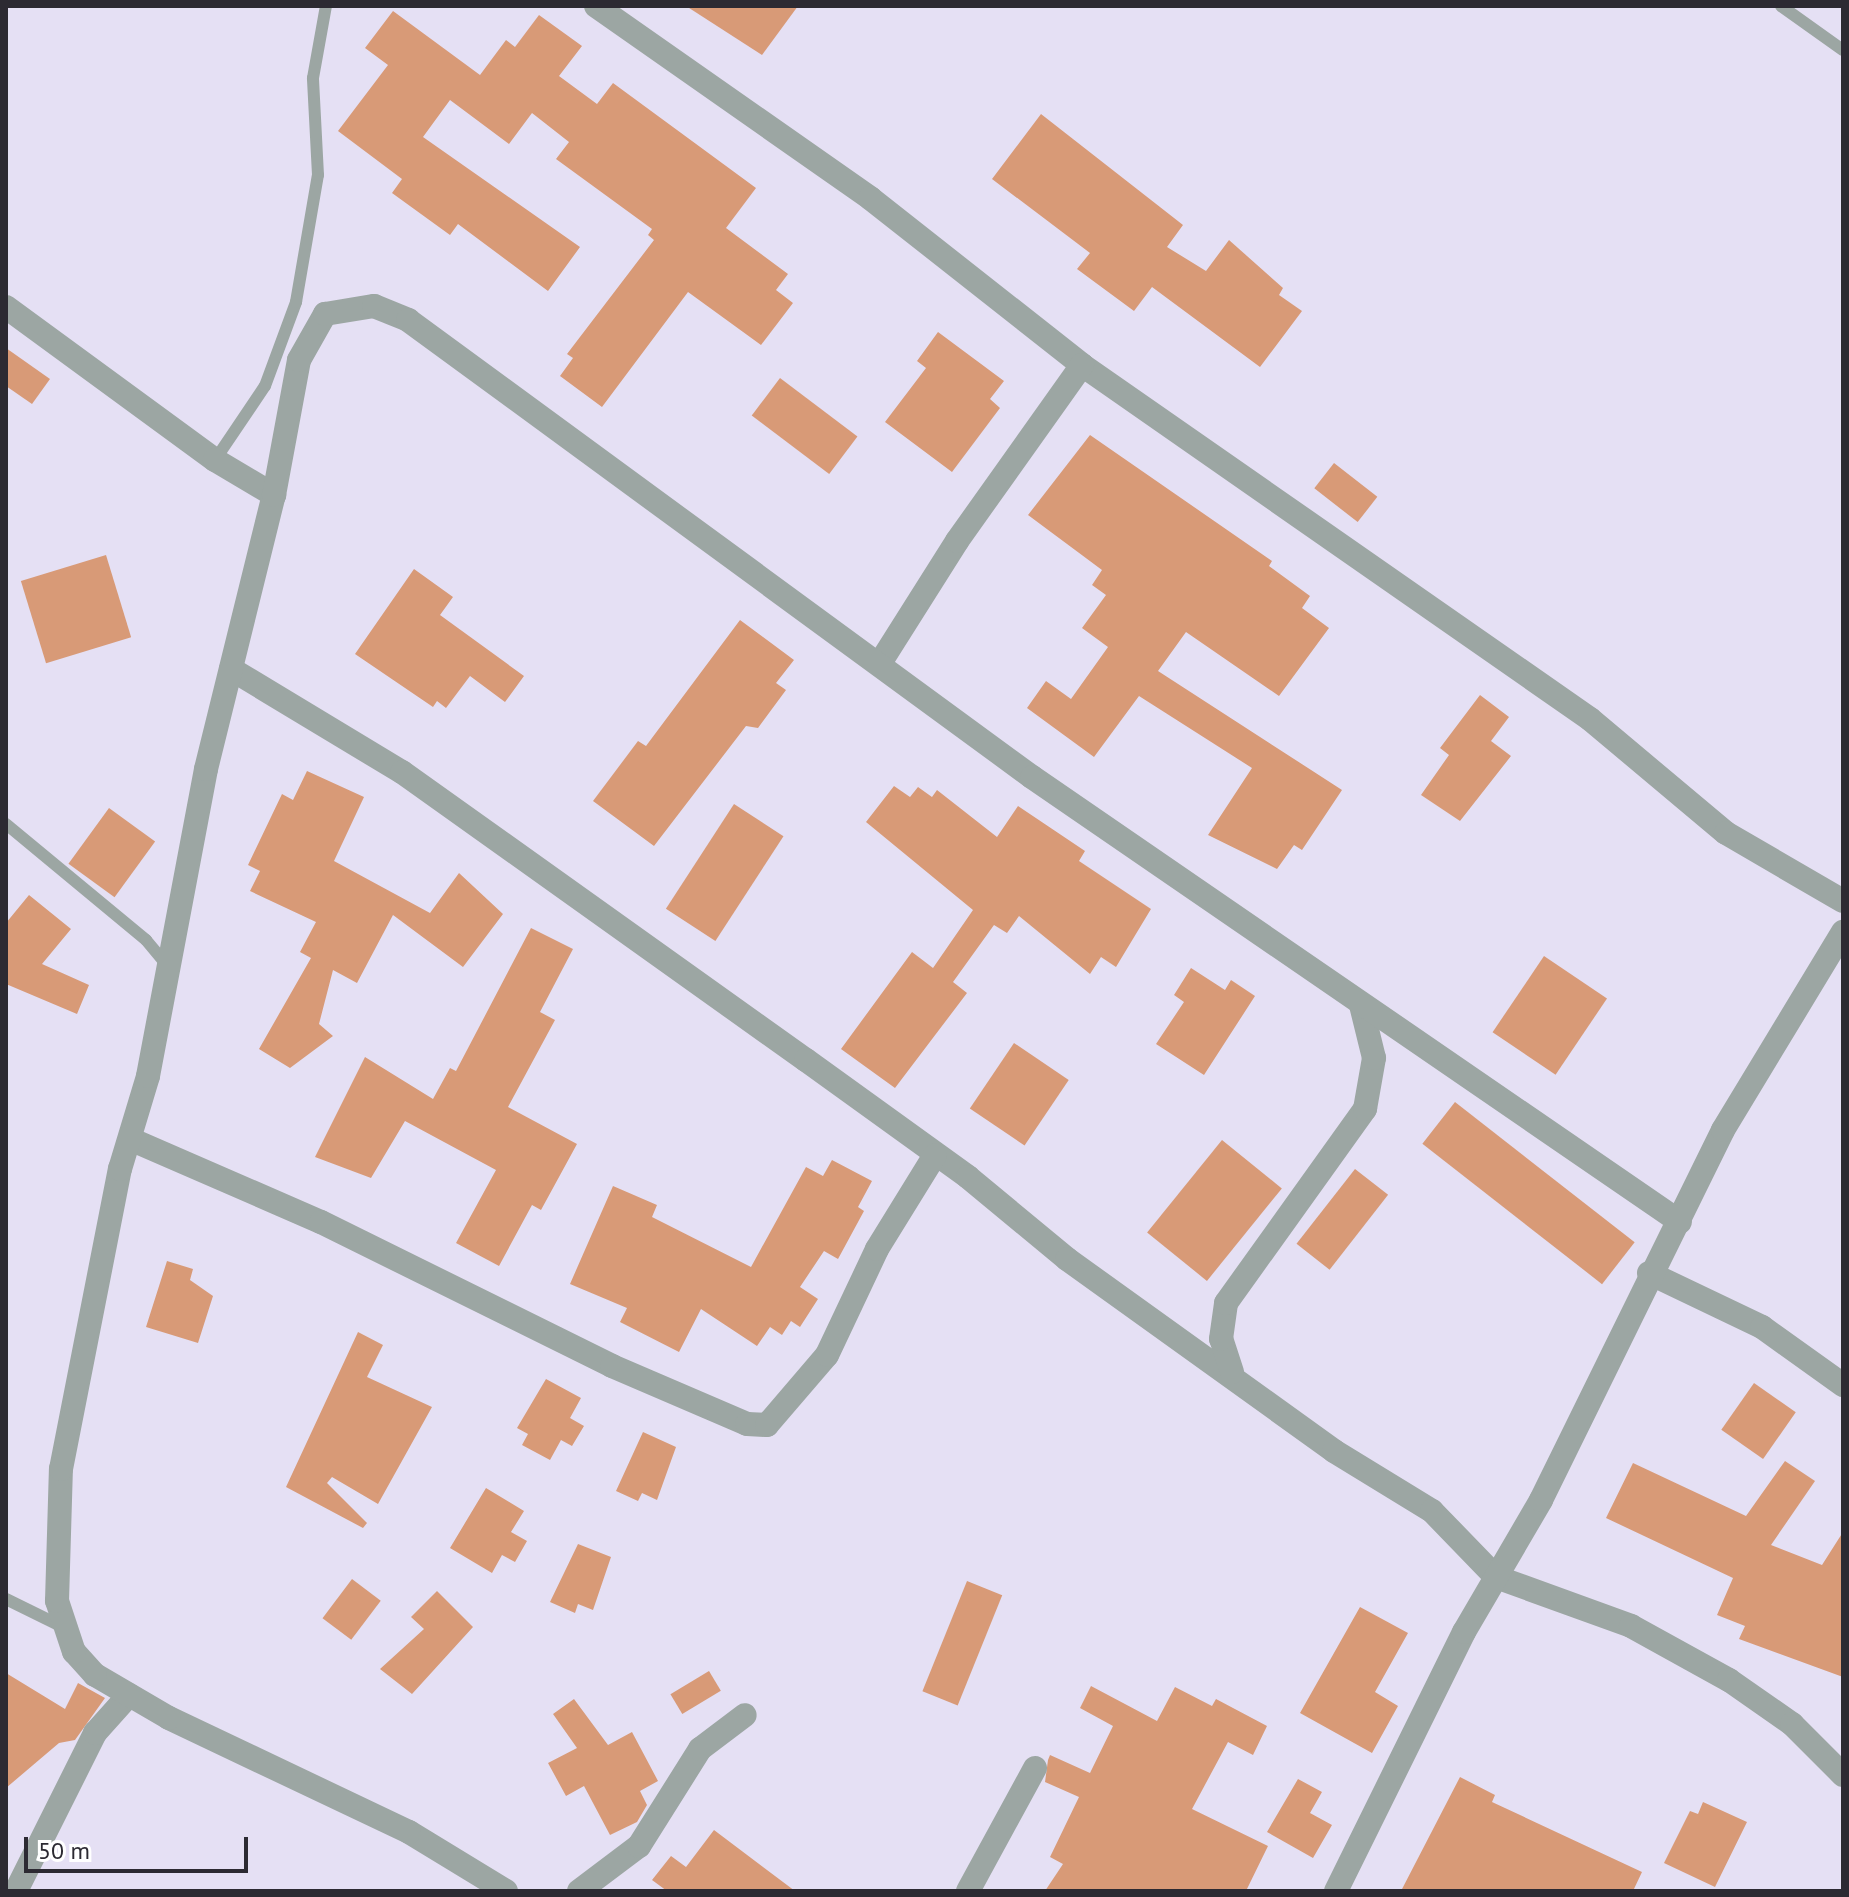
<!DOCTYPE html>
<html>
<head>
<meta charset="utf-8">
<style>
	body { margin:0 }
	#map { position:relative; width:1849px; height:1897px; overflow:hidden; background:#e5e0f4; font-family:"PT Sans",sans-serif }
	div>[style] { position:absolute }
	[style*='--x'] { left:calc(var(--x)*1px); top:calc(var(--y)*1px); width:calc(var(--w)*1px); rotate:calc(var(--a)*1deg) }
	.building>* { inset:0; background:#d89a77; transform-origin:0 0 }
	.lane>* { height:12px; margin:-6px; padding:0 6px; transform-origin:6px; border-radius:6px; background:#9ca6a3 }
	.street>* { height:24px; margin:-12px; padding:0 12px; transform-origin:12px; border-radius:12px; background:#9ca6a3 }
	span { translate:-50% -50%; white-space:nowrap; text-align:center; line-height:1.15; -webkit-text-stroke:7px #fff; paint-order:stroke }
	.frame { position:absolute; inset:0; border:8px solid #2c2a32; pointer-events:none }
	.scale { position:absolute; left:24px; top:1837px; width:224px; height:36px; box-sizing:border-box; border:4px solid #2c2a32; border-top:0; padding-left:10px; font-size:24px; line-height:28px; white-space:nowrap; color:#2c2a32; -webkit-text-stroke:6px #fff; paint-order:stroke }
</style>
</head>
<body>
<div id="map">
	<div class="building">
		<div style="clip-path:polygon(686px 6px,798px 6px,762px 55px)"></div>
		<div style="clip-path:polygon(393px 11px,480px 75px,506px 40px,515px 47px,539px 15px,582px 46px,559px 76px,597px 104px,613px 83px,756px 188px,726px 228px,788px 274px,776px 290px,793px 303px,761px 345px,688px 292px,602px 407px,560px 376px,573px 358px,567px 354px,654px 240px,648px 235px,652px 229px,556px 159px,569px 142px,532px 113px,509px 144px,450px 100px,423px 137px,580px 247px,548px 291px,458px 224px,450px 235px,392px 193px,402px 179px,338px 131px,388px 65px,365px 48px)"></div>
		<div style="clip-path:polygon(1041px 114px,1183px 225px,1167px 247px,1206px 271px,1229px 240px,1283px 288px,1279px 295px,1302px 311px,1260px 367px,1152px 287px,1134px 311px,1077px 269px,1090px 253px,992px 179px)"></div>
		<div style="clip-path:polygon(938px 332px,1004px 381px,990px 399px,1000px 408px,952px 472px,885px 422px,926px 368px,917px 361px)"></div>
		<div style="clip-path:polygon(6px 348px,50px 379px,32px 404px,6px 386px)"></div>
		<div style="left:780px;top:378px;width:97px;height:47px;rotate:37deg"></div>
		<div style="clip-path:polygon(1090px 435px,1272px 561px,1269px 566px,1310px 596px,1302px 608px,1329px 628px,1279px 696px,1186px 632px,1158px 671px,1342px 790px,1302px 850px,1294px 845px,1277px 869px,1208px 835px,1252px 768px,1139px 696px,1094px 757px,1027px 708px,1046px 681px,1071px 699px,1108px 647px,1082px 628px,1106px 595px,1092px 585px,1102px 570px,1028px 515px)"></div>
		<div style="left:1334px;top:463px;width:55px;height:32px;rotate:38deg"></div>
		<div style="left:106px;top:555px;width:86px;height:89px;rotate:73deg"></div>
		<div style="clip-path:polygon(414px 569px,453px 597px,440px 615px,524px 676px,505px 702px,470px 676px,446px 708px,437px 701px,433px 707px,355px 654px)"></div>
		<div style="clip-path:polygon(740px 620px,794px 660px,776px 683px,786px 690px,758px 728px,746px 726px,654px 846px,593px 801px,638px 741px,646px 746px)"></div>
		<div style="clip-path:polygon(1480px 695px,1509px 717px,1491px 741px,1511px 756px,1460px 821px,1421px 795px,1449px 755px,1440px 748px)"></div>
		<div style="clip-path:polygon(307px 771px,364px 797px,334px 861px,430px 913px,459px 873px,503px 914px,463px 967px,393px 915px,357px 983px,333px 970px,319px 1024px,333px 1036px,290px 1068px,259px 1049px,311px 958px,300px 952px,316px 922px,250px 891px,260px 871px,248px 865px,282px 794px,293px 800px)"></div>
		<div style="clip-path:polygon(894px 786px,910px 797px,918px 787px,932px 797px,937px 790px,997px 837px,1018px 806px,1085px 851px,1079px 861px,1151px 909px,1116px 967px,1101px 957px,1090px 974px,1019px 916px,1007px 933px,994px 925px,953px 982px,967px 993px,895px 1088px,841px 1049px,912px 952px,933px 968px,973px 910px,866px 822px)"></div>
		<div style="left:734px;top:804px;width:59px;height:125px;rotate:33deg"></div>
		<div style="left:109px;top:808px;width:57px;height:69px;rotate:36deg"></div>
		<div style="clip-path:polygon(29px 895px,71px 929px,42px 964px,89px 985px,77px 1014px,6px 984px,6px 923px)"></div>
		<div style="clip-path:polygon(531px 928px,573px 949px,540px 1012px,555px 1020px,508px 1107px,577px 1144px,541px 1210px,532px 1205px,499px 1266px,456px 1243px,496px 1170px,405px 1121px,371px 1178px,315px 1157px,365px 1057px,433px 1099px,450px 1068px,456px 1071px)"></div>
		<div style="left:1544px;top:956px;width:76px;height:92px;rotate:34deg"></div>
		<div style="clip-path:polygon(1191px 968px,1225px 990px,1231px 980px,1255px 996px,1204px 1075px,1156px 1044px,1184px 1002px,1174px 995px)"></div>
		<div style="left:1014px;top:1043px;width:66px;height:79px;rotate:34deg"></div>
		<div style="left:1455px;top:1102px;width:228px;height:53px;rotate:38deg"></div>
		<div style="left:1222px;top:1140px;width:77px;height:119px;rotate:39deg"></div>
		<div style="clip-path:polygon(832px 1160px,872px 1181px,858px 1207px,864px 1211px,838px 1259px,824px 1251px,800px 1287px,818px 1299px,800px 1327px,791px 1321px,782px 1335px,770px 1327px,757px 1346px,701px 1309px,679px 1352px,620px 1322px,627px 1308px,570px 1284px,613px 1186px,657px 1205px,652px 1217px,751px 1267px,806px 1167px,823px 1176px)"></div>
		<div style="left:1355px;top:1169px;width:42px;height:95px;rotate:38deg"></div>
		<div style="clip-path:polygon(167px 1261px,193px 1269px,190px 1280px,213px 1296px,198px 1343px,146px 1327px)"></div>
		<div style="clip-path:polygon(358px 1332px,383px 1345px,367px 1377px,432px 1407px,378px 1504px,332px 1477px,327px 1483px,367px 1523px,363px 1528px,286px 1487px)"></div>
		<div style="clip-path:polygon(546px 1379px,581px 1398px,570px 1418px,584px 1426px,572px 1446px,561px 1440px,550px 1460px,522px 1445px,528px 1434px,517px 1428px)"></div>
		<div style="left:1754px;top:1383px;width:51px;height:57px;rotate:35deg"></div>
		<div style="clip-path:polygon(643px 1432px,676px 1447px,657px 1500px,642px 1493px,638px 1501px,616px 1491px)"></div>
		<div style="clip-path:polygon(1785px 1461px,1815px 1481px,1771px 1545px,1822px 1565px,1843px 1532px,1843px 1677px,1739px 1639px,1745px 1626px,1717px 1615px,1733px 1578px,1606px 1518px,1633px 1463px,1746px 1516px)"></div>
		<div style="clip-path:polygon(486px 1488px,524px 1511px,511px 1532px,527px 1541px,515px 1562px,502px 1555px,492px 1573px,450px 1548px)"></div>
		<div style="clip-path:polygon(578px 1544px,611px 1557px,593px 1610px,578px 1604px,575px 1613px,550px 1602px)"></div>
		<div style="left:352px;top:1579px;width:36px;height:49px;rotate:37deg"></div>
		<div style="left:967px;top:1581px;width:38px;height:119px;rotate:22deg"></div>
		<div style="clip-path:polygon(437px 1591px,473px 1627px,412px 1694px,380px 1669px,424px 1629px,411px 1617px)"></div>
		<div style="clip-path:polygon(1360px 1607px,1408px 1633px,1375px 1692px,1398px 1706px,1372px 1753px,1300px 1713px)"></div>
		<div style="left:709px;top:1671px;width:23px;height:45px;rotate:59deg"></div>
		<div style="clip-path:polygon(6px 1673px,65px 1709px,78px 1683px,105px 1698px,75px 1740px,59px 1743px,6px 1788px)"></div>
		<div style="clip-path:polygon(1091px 1686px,1157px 1721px,1175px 1687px,1212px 1706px,1216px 1699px,1267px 1726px,1253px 1755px,1228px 1742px,1192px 1809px,1268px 1846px,1246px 1891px,1045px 1891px,1063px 1864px,1050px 1857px,1079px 1797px,1045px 1782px,1048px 1760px,1050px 1755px,1090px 1773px,1113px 1726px,1080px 1708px)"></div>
		<div style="clip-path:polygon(574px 1699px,608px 1745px,632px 1732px,658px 1781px,640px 1791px,647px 1805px,637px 1822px,610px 1835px,584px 1786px,566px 1796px,548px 1763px,577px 1748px,553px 1714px)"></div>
		<div style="clip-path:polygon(1460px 1777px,1495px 1795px,1492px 1802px,1642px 1872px,1633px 1891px,1401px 1891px)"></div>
		<div style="clip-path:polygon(1298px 1779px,1322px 1792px,1310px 1813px,1332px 1825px,1313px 1858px,1267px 1832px)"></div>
		<div style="clip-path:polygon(1703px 1802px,1747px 1822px,1715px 1887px,1664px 1863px,1690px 1811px,1698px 1814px)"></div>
		<div style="clip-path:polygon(714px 1830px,795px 1891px,667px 1891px,652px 1880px,671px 1856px,686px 1867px)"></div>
	</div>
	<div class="lane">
		<div style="--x:1781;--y:6;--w:76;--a:35.4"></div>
		<div style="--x:215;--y:460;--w:89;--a:-56"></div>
		<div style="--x:265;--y:386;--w:90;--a:-69.7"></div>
		<div style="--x:296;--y:302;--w:129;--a:-80.2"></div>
		<div style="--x:318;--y:175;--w:97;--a:-93"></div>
		<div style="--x:313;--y:78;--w:73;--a:-79.8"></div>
		<div style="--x:6;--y:824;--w:182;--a:39.6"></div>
		<div style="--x:146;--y:940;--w:33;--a:50"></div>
		<div style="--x:6;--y:1599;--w:64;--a:26.2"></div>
	</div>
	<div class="street">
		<div style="--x:596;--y:6;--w:335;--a:35"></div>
		<div style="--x:870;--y:198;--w:270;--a:38.2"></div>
		<div style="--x:1082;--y:365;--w:619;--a:34.87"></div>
		<div style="--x:1590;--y:719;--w:177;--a:40"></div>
		<div style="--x:1726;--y:833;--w:135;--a:30.2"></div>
		<div style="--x:6;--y:307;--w:259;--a:36.2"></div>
		<div style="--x:215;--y:460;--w:69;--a:30.7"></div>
		<div style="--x:880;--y:663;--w:144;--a:-57.7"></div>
		<div style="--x:957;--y:541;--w:216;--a:-54.6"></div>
		<div style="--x:231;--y:669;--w:200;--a:31.1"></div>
		<div style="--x:402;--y:772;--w:496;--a:35.5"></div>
		<div style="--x:806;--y:1060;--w:200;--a:35.8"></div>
		<div style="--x:968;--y:1177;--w:129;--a:39.6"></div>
		<div style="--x:1067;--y:1259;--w:329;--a:35.7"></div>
		<div style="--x:1334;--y:1451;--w:115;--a:31.5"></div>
		<div style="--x:1432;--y:1511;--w:92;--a:45.9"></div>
		<div style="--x:1496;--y:1577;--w:144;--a:19.9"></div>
		<div style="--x:1631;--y:1626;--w:112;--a:28.9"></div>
		<div style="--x:1729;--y:1680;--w:77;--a:34.9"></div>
		<div style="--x:1792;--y:1724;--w:72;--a:45"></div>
		<div style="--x:130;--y:1139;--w:208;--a:23.5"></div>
		<div style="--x:321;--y:1222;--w:325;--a:26.3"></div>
		<div style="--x:612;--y:1366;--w:147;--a:23.2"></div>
		<div style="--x:747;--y:1424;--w:20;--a:3"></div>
		<div style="--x:767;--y:1425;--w:92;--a:-49.4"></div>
		<div style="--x:827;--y:1355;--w:117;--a:-64.7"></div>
		<div style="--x:877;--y:1249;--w:110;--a:-58.3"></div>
		<div style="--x:1649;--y:1273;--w:125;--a:25.5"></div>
		<div style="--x:1762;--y:1327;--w:100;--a:35.6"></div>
		<div style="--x:1232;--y:1372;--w:35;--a:-108"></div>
		<div style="--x:1221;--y:1339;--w:36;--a:-82"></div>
		<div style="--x:1226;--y:1303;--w:239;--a:-54.4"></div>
		<div style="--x:1365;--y:1109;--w:52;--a:-80"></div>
		<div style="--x:1374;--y:1058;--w:55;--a:-103.8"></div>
		<div style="--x:16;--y:1891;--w:177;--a:-63.4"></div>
		<div style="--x:95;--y:1733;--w:51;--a:-48.2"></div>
		<div style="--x:506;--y:1891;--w:114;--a:-148.7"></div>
		<div style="--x:409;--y:1832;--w:266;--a:-154.6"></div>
		<div style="--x:169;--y:1718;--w:86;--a:-149.8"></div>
		<div style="--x:95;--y:1675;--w:31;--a:-132"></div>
		<div style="--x:74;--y:1652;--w:54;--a:-108.4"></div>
		<div style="--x:57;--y:1601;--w:132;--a:-88.3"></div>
		<div style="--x:61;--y:1469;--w:306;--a:-78.9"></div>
		<div style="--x:120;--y:1169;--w:97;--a:-73.2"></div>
		<div style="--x:148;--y:1076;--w:312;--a:-79.3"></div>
		<div style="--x:206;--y:769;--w:282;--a:-76.1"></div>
		<div style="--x:274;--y:495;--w:137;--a:-79.5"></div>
		<div style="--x:299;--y:360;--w:53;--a:-60.5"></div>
		<div style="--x:325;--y:314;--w:50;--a:-9.3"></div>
		<div style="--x:374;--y:306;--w:37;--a:22"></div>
		<div style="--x:408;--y:320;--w:773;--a:36.22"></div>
		<div style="--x:1032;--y:777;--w:786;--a:34.48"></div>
		<div style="--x:579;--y:1891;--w:75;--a:-36.9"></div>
		<div style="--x:639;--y:1846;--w:115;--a:-57.8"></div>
		<div style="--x:700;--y:1749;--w:56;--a:-37.1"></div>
		<div style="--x:968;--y:1891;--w:140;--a:-61.4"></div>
		<div style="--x:1336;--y:1891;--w:289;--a:-63.7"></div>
		<div style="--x:1464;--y:1632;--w:153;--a:-59.7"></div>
		<div style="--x:1541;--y:1500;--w:412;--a:-63.8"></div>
		<div style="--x:1723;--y:1130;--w:232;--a:-58.8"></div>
	</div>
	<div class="frame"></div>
	<div class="scale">50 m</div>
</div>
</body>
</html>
